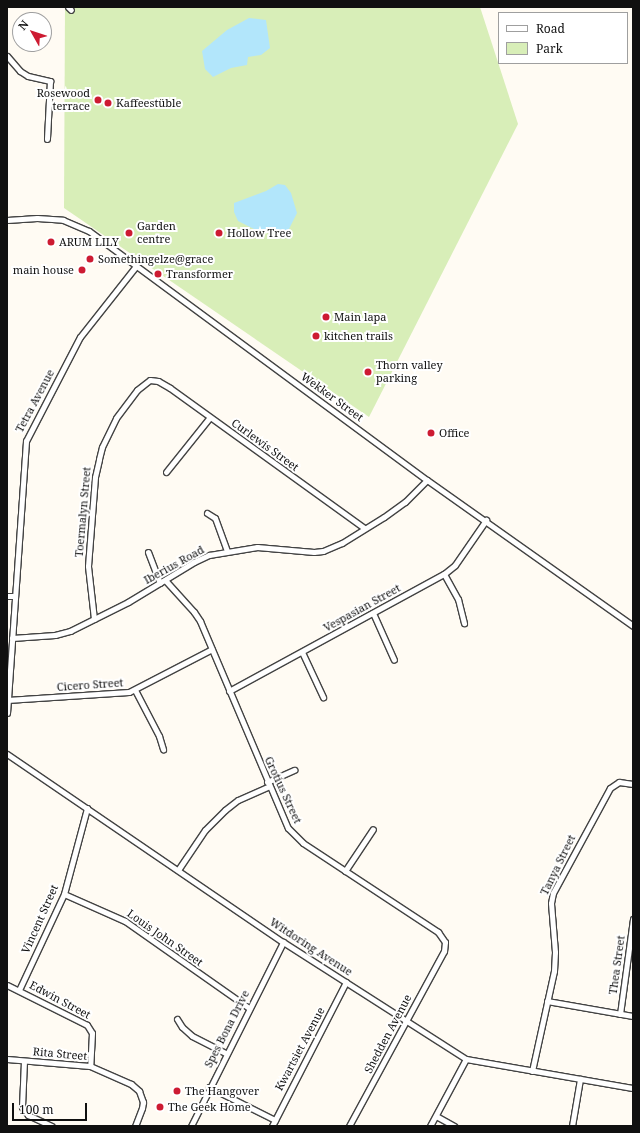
<!DOCTYPE html>
<html>
<head>
<meta charset="utf-8">
<style>
	body { margin:0 }
	#map { position:relative; width:640px; height:1133px; overflow:hidden; background:#fffbf3; font-family:"Noto Serif",serif }
	div>[style] { position:absolute }
	[style*='--x'] { left:calc(var(--x)*1px); top:calc(var(--y)*1px); width:calc(var(--w)*1px); rotate:calc(var(--a)*1deg) }
	.green>* { inset:0; background:#d8eeb8 }
	.water>* { inset:0; background:#b2e6fb }
	.roads { filter:drop-shadow(1px 0 #434343) drop-shadow(-1px 0 #434343) drop-shadow(0 1px #434343) drop-shadow(0 -1px #434343) }
	.minor>* { height:5px; margin:-2.5px; padding:0 2.5px; transform-origin:2.5px; border-radius:2.5px; background:#fff }
	.dots>* { width:11px; height:11px; translate:-50% -50%; box-sizing:border-box; border:2px solid #fff; border-radius:50% }
	span { translate:-50% -50%; white-space:nowrap; text-align:center; line-height:1.15; -webkit-text-stroke:4px #fff; paint-order:stroke }
	.poi-label { font-size:11px; color:#101010 }
	.right { translate:-100% -50%; text-align:right }
	.left { translate:0 -50%; text-align:left }
	.street-label { font-size:11px; color:#101010 }
	.frame { position:absolute; inset:0; border:8px solid #101010; pointer-events:none }
	.legend { position:absolute; left:498px; top:12px; width:130px; height:52px; box-sizing:border-box; background:#fff; border:1px solid #9f9f9f; margin:0; padding:5px 7px; list-style:none; font-size:12px; color:#101010 }
	.legend li { display:flex; align-items:center; gap:8px; height:20px }
	.legend b { width:20px; border:1px solid #9f9f9f }
	.north { position:absolute; left:12px; top:12px; width:40px; height:40px; box-sizing:border-box; background:#fff; border:1px solid #9f9f9f; border-radius:50%; rotate:309deg; font-size:11px; font-weight:700; line-height:16px; text-align:center; color:#101010 }
	.north::after { content:''; display:block; margin:auto; width:14px; height:18px; background:#cd1b32; clip-path:polygon(50% 0,100% 100%,50% 72%,0 100%) }
	.scale { position:absolute; left:12px; top:1103px; width:75px; height:18px; box-sizing:border-box; border:2px solid #101010; border-top:0; padding-left:5px; font-size:12px; line-height:14px; white-space:nowrap; color:#101010; -webkit-text-stroke:3px #fff; paint-order:stroke }
</style>
</head>
<body>
<div id="map">
	<div class="green">
		<div style="clip-path:polygon(65px 7px,480px 7px,518px 124px,369px 417px,64px 208px)"></div>
	</div>
	<div class="water">
		<div style="clip-path:polygon(249px 18px,266px 20px,270px 48px,261px 55px,248px 57px,247px 65px,231px 68px,213px 77px,205px 69px,202px 51px,227px 30px)"></div>
		<div style="clip-path:polygon(278px 184px,285px 185px,291px 193px,297px 213px,287px 233px,279px 235px,265px 231px,260px 232px,238px 221px,234px 212px,234px 203px,266px 191px)"></div>
	</div>
	<div class="roads">
		<div class="minor">
			<div style="--x:68;--y:7;--w:4;--a:45"></div>
			<div style="--x:7;--y:56;--w:20;--a:49"></div>
			<div style="--x:20;--y:71;--w:9;--a:32"></div>
			<div style="--x:28;--y:76;--w:23;--a:13"></div>
			<div style="--x:50;--y:81;--w:58;--a:93"></div>
			<div style="--x:7;--y:220;--w:30;--a:-4"></div>
			<div style="--x:37;--y:218;--w:26;--a:4"></div>
			<div style="--x:63;--y:220;--w:28;--a:23"></div>
			<div style="--x:89;--y:231;--w:420;--a:36.4"></div>
			<div style="--x:427;--y:480;--w:252;--a:35.3"></div>
			<div style="--x:166;--y:472;--w:70;--a:-51.3"></div>
			<div style="--x:207;--y:513;--w:9;--a:32"></div>
			<div style="--x:215;--y:518;--w:35;--a:70"></div>
			<div style="--x:148;--y:552;--w:33;--a:69"></div>
			<div style="--x:444;--y:574;--w:29;--a:61"></div>
			<div style="--x:458;--y:599;--w:25;--a:76"></div>
			<div style="--x:165;--y:580;--w:43;--a:47.8"></div>
			<div style="--x:194;--y:612;--w:11;--a:56"></div>
			<div style="--x:200;--y:621;--w:225;--a:67"></div>
			<div style="--x:288;--y:828;--w:21;--a:45"></div>
			<div style="--x:303;--y:843;--w:162;--a:33.4"></div>
			<div style="--x:438;--y:932;--w:12;--a:55"></div>
			<div style="--x:445;--y:942;--w:9;--a:96"></div>
			<div style="--x:444;--y:951;--w:199;--a:118.5"></div>
			<div style="--x:7;--y:596;--w:7;--a:0"></div>
			<div style="--x:373;--y:613;--w:51;--a:65.9"></div>
			<div style="--x:94;--y:619;--w:53;--a:-96.5"></div>
			<div style="--x:88;--y:566;--w:89;--a:-85.5"></div>
			<div style="--x:95;--y:477;--w:18;--a:-77"></div>
			<div style="--x:99;--y:459;--w:12;--a:-76"></div>
			<div style="--x:102;--y:447;--w:32;--a:-64"></div>
			<div style="--x:116;--y:418;--w:35;--a:-53"></div>
			<div style="--x:137;--y:390;--w:16;--a:-38"></div>
			<div style="--x:150;--y:380;--w:8;--a:7"></div>
			<div style="--x:158;--y:381;--w:14;--a:30"></div>
			<div style="--x:170;--y:388;--w:239;--a:35.8"></div>
			<div style="--x:12;--y:638;--w:43;--a:-4"></div>
			<div style="--x:55;--y:635;--w:16;--a:-15"></div>
			<div style="--x:70;--y:631;--w:65;--a:-26.6"></div>
			<div style="--x:128;--y:602;--w:77;--a:-31.2"></div>
			<div style="--x:194;--y:562;--w:17;--a:-25"></div>
			<div style="--x:209;--y:555;--w:49;--a:-9.5"></div>
			<div style="--x:257;--y:547;--w:57;--a:5"></div>
			<div style="--x:314;--y:552;--w:9;--a:-6"></div>
			<div style="--x:323;--y:551;--w:21;--a:-23"></div>
			<div style="--x:342;--y:543;--w:49;--a:-31.8"></div>
			<div style="--x:384;--y:517;--w:26;--a:-36"></div>
			<div style="--x:405;--y:502;--w:31;--a:-45"></div>
			<div style="--x:302;--y:652;--w:50;--a:65"></div>
			<div style="--x:135;--y:690;--w:52;--a:62.4"></div>
			<div style="--x:159;--y:736;--w:14;--a:73"></div>
			<div style="--x:229;--y:691;--w:245;--a:-28.6"></div>
			<div style="--x:444;--y:574;--w:14;--a:-39"></div>
			<div style="--x:455;--y:565;--w:55;--a:-55.4"></div>
			<div style="--x:7;--y:700;--w:122;--a:-3.8"></div>
			<div style="--x:129;--y:692;--w:93;--a:-27.4"></div>
			<div style="--x:7;--y:713;--w:273;--a:-86"></div>
			<div style="--x:26;--y:441;--w:117;--a:-62.6"></div>
			<div style="--x:80;--y:337;--w:90;--a:-51.7"></div>
			<div style="--x:7;--y:754;--w:334;--a:34.3"></div>
			<div style="--x:283;--y:942;--w:217;--a:32.6"></div>
			<div style="--x:466;--y:1059;--w:169;--a:9.9"></div>
			<div style="--x:267;--y:782;--w:30;--a:-24"></div>
			<div style="--x:178;--y:870;--w:48;--a:-56"></div>
			<div style="--x:205;--y:830;--w:28;--a:-45"></div>
			<div style="--x:225;--y:810;--w:16;--a:-38"></div>
			<div style="--x:238;--y:800;--w:34;--a:-24"></div>
			<div style="--x:345;--y:871;--w:50;--a:-56.3"></div>
			<div style="--x:64;--y:894;--w:67;--a:23.9"></div>
			<div style="--x:125;--y:921;--w:151;--a:35.1"></div>
			<div style="--x:7;--y:985;--w:89;--a:26.6"></div>
			<div style="--x:87;--y:1025;--w:9;--a:58"></div>
			<div style="--x:92;--y:1033;--w:33;--a:93"></div>
			<div style="--x:19;--y:990;--w:106;--a:-64.9"></div>
			<div style="--x:64;--y:894;--w:89;--a:-75"></div>
			<div style="--x:547;--y:1001;--w:87;--a:9.9"></div>
			<div style="--x:620;--y:1014;--w:96;--a:-82.2"></div>
			<div style="--x:177;--y:1019;--w:9;--a:58"></div>
			<div style="--x:182;--y:1027;--w:13;--a:42"></div>
			<div style="--x:192;--y:1036;--w:38;--a:27"></div>
			<div style="--x:7;--y:1059;--w:83;--a:4.8"></div>
			<div style="--x:90;--y:1066;--w:45;--a:23.7"></div>
			<div style="--x:131;--y:1084;--w:11;--a:41"></div>
			<div style="--x:139;--y:1091;--w:12;--a:70"></div>
			<div style="--x:143;--y:1102;--w:6;--a:99"></div>
			<div style="--x:142;--y:1108;--w:19;--a:111"></div>
			<div style="--x:24;--y:1061;--w:46;--a:92.5"></div>
			<div style="--x:22;--y:1107;--w:10;--a:53"></div>
			<div style="--x:28;--y:1115;--w:26;--a:25"></div>
			<div style="--x:532;--y:1071;--w:102;--a:-77.6"></div>
			<div style="--x:554;--y:971;--w:19;--a:-87"></div>
			<div style="--x:555;--y:952;--w:49;--a:-94.7"></div>
			<div style="--x:551;--y:903;--w:10;--a:-79"></div>
			<div style="--x:553;--y:893;--w:119;--a:-61.5"></div>
			<div style="--x:610;--y:788;--w:11;--a:-34"></div>
			<div style="--x:619;--y:782;--w:14;--a:8"></div>
			<div style="--x:209;--y:1087;--w:74;--a:26.6"></div>
			<div style="--x:436;--y:1116;--w:21;--a:29"></div>
			<div style="--x:191;--y:1126;--w:206;--a:-63.4"></div>
			<div style="--x:272;--y:1126;--w:162;--a:-62.8"></div>
			<div style="--x:430;--y:1126;--w:76;--a:-61.8"></div>
			<div style="--x:572;--y:1126;--w:48;--a:-80.3"></div>
		</div>
	</div>
	<div class="dots">
		<div style="left:98px;top:100px;background:#cd1b32"></div>
		<div style="left:108px;top:103px;background:#cd1b32"></div>
		<div style="left:129px;top:233px;background:#cd1b32"></div>
		<div style="left:219px;top:233px;background:#cd1b32"></div>
		<div style="left:51px;top:242px;background:#cd1b32"></div>
		<div style="left:90px;top:259px;background:#cd1b32"></div>
		<div style="left:82px;top:270px;background:#cd1b32"></div>
		<div style="left:158px;top:274px;background:#cd1b32"></div>
		<div style="left:326px;top:317px;background:#cd1b32"></div>
		<div style="left:316px;top:336px;background:#cd1b32"></div>
		<div style="left:368px;top:372px;background:#cd1b32"></div>
		<div style="left:431px;top:433px;background:#cd1b32"></div>
		<div style="left:177px;top:1091px;background:#cd1b32"></div>
		<div style="left:160px;top:1107px;background:#cd1b32"></div>
	</div>
	<div class="poi-label">
		<span class="right" style="left:90px;top:100px">Rosewood<br>terrace</span>
		<span class="left" style="left:116px;top:103px">Kaffeestüble</span>
		<span class="left" style="left:137px;top:233px">Garden<br>centre</span>
		<span class="left" style="left:227px;top:233px">Hollow Tree</span>
		<span class="left" style="left:59px;top:242px">ARUM LILY</span>
		<span class="left" style="left:98px;top:259px">Somethingelze@grace</span>
		<span class="right" style="left:74px;top:270px">main house</span>
		<span class="left" style="left:166px;top:274px">Transformer</span>
		<span class="left" style="left:334px;top:317px">Main lapa</span>
		<span class="left" style="left:324px;top:336px">kitchen trails</span>
		<span class="left" style="left:376px;top:372px">Thorn valley<br>parking</span>
		<span class="left" style="left:439px;top:433px">Office</span>
		<span class="left" style="left:185px;top:1091px">The Hangover</span>
		<span class="left" style="left:168px;top:1107px">The Geek Home</span>
	</div>
	<div class="street-label">
		<span style="left:332px;top:397px;rotate:36deg">Wekker Street</span>
		<span style="left:35px;top:401px;rotate:-62deg">Tetra Avenue</span>
		<span style="left:265px;top:445px;rotate:36deg">Curlewis Street</span>
		<span style="left:83px;top:512px;rotate:-85deg">Toermalyn Street</span>
		<span style="left:174px;top:565px;rotate:-29deg">Iberius Road</span>
		<span style="left:362px;top:608px;rotate:-29deg">Vespasian Street</span>
		<span style="left:90px;top:685px;rotate:-4deg">Cicero Street</span>
		<span style="left:283px;top:790px;rotate:65deg">Grotius Street</span>
		<span style="left:558px;top:865px;rotate:-64deg">Tanya Street</span>
		<span style="left:40px;top:919px;rotate:-66deg">Vincent Street</span>
		<span style="left:165px;top:938px;rotate:35deg">Louis John Street</span>
		<span style="left:311px;top:947px;rotate:33deg">Witdoring Avenue</span>
		<span style="left:617px;top:965px;rotate:-82deg">Thea Street</span>
		<span style="left:60px;top:1000px;rotate:28deg">Edwin Street</span>
		<span style="left:227px;top:1029px;rotate:-63deg">Spes Bona Drive</span>
		<span style="left:388px;top:1034px;rotate:-62deg">Shedden Avenue</span>
		<span style="left:300px;top:1049px;rotate:-62deg">Kwartsiet Avenue</span>
		<span style="left:60px;top:1054px;rotate:5deg">Rita Street</span>
	</div>
	<div class="frame"></div>
	<ul class="legend">
	<li><b style="height:5px;background:#fff"></b>Road</li>
	<li><b style="height:11px;background:#d8eeb8"></b>Park</li>
	</ul>
	<div class="north">N</div>
	<div class="scale">100 m</div>
</div>
</body>
</html>
